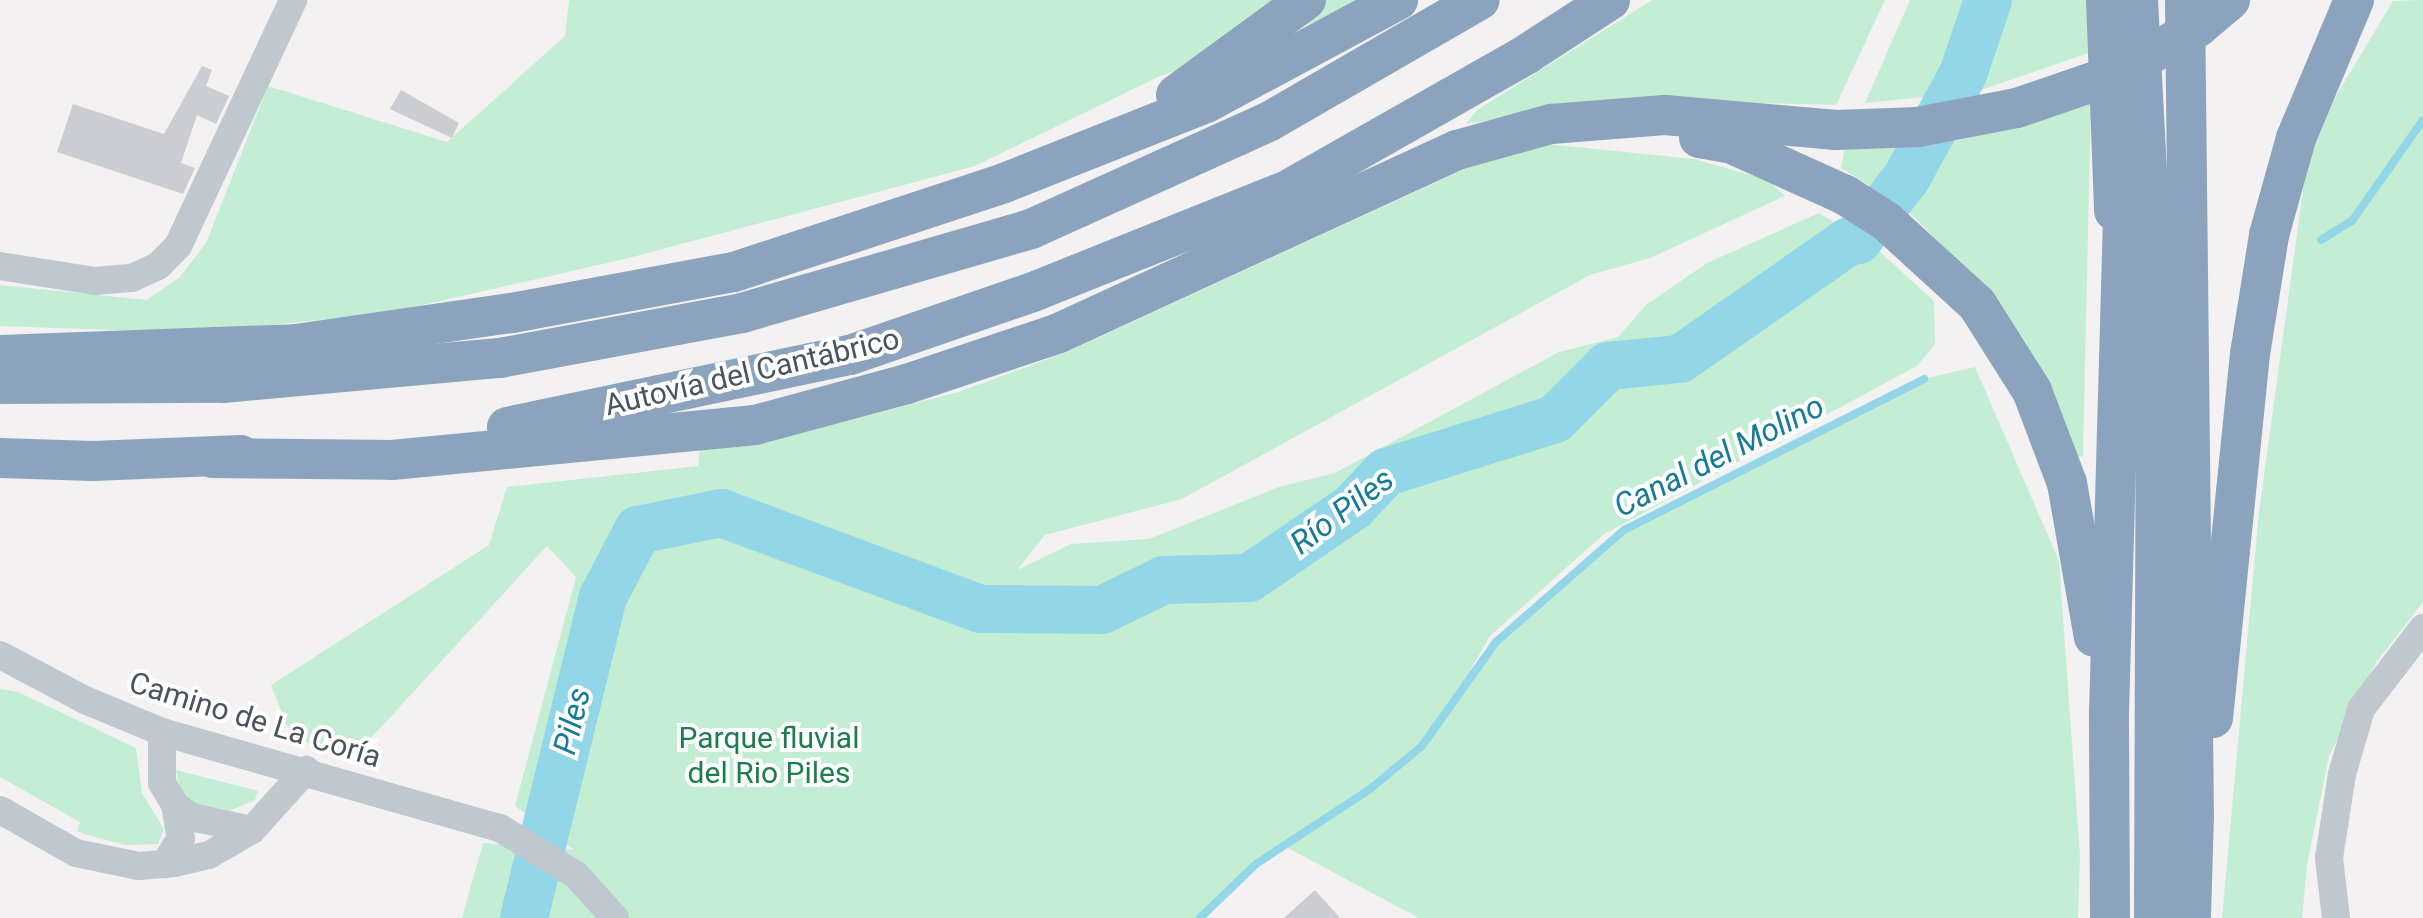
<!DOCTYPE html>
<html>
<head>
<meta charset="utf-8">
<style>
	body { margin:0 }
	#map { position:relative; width:2423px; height:918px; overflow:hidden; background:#f3f1f1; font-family:Roboto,sans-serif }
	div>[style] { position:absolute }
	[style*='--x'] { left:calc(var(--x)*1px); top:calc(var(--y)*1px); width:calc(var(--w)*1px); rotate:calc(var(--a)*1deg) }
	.green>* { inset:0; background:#c3eed4 }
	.stream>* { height:8px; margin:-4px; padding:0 4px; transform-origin:4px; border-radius:4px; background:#92d6e8 }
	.river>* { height:48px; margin:-24px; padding:0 24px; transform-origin:24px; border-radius:24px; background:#92d6e8 }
	.building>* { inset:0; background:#cbcdd3 }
	.minor>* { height:28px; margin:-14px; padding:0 14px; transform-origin:14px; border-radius:14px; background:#c0c8cf }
	.highway>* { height:40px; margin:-20px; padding:0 20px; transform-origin:20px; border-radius:20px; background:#8ca3bd }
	span { translate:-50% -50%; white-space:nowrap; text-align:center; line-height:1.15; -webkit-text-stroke:8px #fff; paint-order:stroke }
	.street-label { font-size:30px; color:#4a545e }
	.park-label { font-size:30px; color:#1c7d4d }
	.water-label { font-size:32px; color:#147b98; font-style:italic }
</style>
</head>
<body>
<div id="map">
	<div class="green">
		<div style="clip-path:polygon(569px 0,1355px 0,1332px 16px,1158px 77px,975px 166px,629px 258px,392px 312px,199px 333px,0 326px,0 285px,147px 300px,180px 277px,206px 243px,268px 86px,447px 142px,565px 36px)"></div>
		<div style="clip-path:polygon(1652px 0,1885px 0,1836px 105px,1713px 102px,1572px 106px,1466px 124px,1477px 110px)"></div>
		<div style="clip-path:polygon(1910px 0,2088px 0,2089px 53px,1975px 92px,1865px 103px)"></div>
		<div style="clip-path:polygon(2423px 0,2423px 602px,2375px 664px,2329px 756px,2307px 865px,2302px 918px,2222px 918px,2259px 512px,2306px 168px,2327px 111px,2393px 1px)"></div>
		<div style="clip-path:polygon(2091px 97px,2083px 456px,2072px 459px,1983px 286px,1904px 207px,1841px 168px,1845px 147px,1956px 141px,2021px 125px)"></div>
		<div style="clip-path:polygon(1546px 144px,1694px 159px,1768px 180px,1785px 196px,1650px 258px,1590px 275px,1182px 499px,1045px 535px,1017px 570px,1071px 544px,1149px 539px,1279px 487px,1335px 473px,1559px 352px,1618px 337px,1646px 305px,1707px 263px,1819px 213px,1878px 250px,1934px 301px,1935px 344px,1917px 366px,1604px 534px,1490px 636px,1454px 699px,1496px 642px,1624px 530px,1923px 379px,1975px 367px,2059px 561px,2080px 855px,2078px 918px,1419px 918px,1284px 846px,1256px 864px,1200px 918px,462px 918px,483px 843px,574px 850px,515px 806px,576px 577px,547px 546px,350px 761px,291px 736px,271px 685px,489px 545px,507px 487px,698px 466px,700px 447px,844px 422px,958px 392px,1067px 352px,1474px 165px)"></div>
		<div style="clip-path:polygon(0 689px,18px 692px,136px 748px,142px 793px,164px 829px,158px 844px,125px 845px,84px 834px,77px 831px,80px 822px,0 777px)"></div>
		<div style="clip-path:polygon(176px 770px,258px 791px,255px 800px,227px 812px,197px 808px,181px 792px)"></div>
	</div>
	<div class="stream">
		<div style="--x:2321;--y:240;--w:36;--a:-32"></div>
		<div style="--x:2352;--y:221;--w:123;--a:-54.9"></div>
		<div style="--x:1200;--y:918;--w:78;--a:-44"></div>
		<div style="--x:1256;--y:864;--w:136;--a:-33.3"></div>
		<div style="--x:1370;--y:789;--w:67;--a:-39.6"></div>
		<div style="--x:1422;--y:746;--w:128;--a:-54.6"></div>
		<div style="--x:1496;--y:642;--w:170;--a:-41.2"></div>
		<div style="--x:1624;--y:530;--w:336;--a:-26.7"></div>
	</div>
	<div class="river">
		<div style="--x:524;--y:918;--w:331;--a:-76.2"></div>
		<div style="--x:603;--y:597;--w:76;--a:-62.4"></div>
		<div style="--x:638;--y:530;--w:85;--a:-11.6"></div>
		<div style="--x:721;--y:513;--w:276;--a:20.3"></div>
		<div style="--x:980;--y:609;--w:122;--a:0.5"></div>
		<div style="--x:1102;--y:610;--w:69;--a:-25.8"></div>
		<div style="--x:1164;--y:580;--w:85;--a:-1.3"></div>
		<div style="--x:1249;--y:578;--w:126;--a:-34.3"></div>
		<div style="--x:1353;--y:507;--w:48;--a:-46.7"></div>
		<div style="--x:1386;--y:472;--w:177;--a:-17.4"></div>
		<div style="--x:1555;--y:419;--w:75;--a:-45"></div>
		<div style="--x:1608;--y:366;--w:72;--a:-5.6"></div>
		<div style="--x:1680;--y:359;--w:206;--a:-34.9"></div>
		<div style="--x:1849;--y:241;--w:9;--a:-6"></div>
		<div style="--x:1858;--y:240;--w:80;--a:-52.1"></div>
		<div style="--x:1907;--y:177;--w:117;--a:-61.5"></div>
		<div style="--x:1963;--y:74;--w:78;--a:-71.3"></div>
	</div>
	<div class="building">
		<div style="clip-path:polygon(202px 66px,212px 70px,206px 86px,229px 96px,216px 124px,197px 115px,181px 163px,195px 168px,183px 194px,57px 152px,73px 104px,164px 134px)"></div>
		<div style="clip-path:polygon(401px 90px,459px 123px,452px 138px,390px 109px)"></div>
		<div style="clip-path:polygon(1315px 890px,1340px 918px,1284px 918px)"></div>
	</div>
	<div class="minor">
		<div style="--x:0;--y:266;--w:96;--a:9"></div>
		<div style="--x:95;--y:281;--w:37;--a:-5"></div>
		<div style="--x:132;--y:278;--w:29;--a:-25"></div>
		<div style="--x:158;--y:266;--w:28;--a:-45"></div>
		<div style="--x:178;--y:246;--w:272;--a:-64.9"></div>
		<div style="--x:0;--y:655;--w:96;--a:27.9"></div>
		<div style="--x:85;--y:700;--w:83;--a:22.6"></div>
		<div style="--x:162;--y:732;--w:351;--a:15.9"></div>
		<div style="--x:500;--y:828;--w:89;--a:31.7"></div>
		<div style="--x:576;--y:875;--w:58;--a:47.8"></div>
		<div style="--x:162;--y:732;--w:51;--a:90"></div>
		<div style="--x:162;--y:783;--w:26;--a:59"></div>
		<div style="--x:175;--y:805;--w:34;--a:80"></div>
		<div style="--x:181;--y:838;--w:31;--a:122"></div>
		<div style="--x:175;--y:805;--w:20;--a:37"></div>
		<div style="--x:191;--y:817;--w:62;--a:12"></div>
		<div style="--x:0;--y:810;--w:87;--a:29.5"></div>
		<div style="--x:76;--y:853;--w:64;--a:11.7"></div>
		<div style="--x:139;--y:866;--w:35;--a:-5"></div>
		<div style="--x:174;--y:863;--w:36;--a:-13"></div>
		<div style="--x:209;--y:855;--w:50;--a:-30.2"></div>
		<div style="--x:252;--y:830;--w:81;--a:-48"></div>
		<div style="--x:2336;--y:918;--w:60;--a:-96.7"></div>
		<div style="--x:2329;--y:858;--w:85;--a:-81.2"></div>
		<div style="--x:2342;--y:774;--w:68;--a:-73.7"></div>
		<div style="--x:2361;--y:709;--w:102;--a:-52.6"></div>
	</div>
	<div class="highway">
		<div style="--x:2106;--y:0;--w:211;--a:87.8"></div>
		<div style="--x:2138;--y:0;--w:347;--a:87"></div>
		<div style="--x:2156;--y:347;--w:571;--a:90.2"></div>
		<div style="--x:2185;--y:0;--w:815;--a:89.37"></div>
		<div style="--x:2194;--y:815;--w:103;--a:91.7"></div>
		<div style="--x:1176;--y:95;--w:161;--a:-36.2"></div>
		<div style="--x:1699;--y:138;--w:34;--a:10"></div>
		<div style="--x:1732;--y:144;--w:124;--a:24.3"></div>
		<div style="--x:1845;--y:195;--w:49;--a:32.4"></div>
		<div style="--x:1886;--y:221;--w:123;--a:42.4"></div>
		<div style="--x:1977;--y:304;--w:103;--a:57.7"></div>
		<div style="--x:2032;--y:391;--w:98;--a:69.2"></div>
		<div style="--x:2067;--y:483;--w:156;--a:80.1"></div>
		<div style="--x:0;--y:355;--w:296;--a:-2.1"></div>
		<div style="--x:296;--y:344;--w:218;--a:-8.2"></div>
		<div style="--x:512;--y:313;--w:226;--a:-10.5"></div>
		<div style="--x:734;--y:272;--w:284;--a:-18.2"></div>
		<div style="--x:1004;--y:183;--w:217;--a:-21.6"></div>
		<div style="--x:1206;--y:103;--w:218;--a:-28.2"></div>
		<div style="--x:0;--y:384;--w:223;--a:-0.3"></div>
		<div style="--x:223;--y:383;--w:278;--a:-5.2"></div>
		<div style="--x:500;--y:358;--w:246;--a:-10.5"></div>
		<div style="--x:742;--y:313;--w:301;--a:-16.2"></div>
		<div style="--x:1031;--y:229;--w:262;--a:-24.3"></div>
		<div style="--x:1270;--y:121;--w:242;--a:-30"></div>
		<div style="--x:507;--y:427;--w:350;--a:-11.9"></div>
		<div style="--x:850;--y:355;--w:194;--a:-19"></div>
		<div style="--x:1033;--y:292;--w:275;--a:-21.8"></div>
		<div style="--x:1288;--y:190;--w:275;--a:-29.6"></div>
		<div style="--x:1527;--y:54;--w:99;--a:-33"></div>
		<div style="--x:0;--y:458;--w:93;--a:1.8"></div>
		<div style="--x:93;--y:461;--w:148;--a:-2.3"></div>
		<div style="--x:213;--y:458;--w:179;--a:0.6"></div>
		<div style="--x:392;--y:460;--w:365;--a:-5.5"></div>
		<div style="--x:755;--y:425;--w:157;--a:-15.1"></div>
		<div style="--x:907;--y:384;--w:160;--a:-18.5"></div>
		<div style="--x:1059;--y:333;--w:438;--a:-24.7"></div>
		<div style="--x:1457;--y:150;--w:98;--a:-15.5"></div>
		<div style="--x:1551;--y:124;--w:114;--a:-4.5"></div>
		<div style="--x:1665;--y:115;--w:172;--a:5"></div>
		<div style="--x:1836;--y:130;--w:82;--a:-2.1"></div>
		<div style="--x:1918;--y:127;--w:101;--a:-10.9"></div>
		<div style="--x:2017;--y:108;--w:105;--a:-19"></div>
		<div style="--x:2116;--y:74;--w:95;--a:-29.8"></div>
		<div style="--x:2198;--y:27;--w:42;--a:-40.2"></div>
		<div style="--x:2213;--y:718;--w:366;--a:-84.2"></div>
		<div style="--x:2250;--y:354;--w:121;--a:-80.9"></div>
		<div style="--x:2269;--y:235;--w:101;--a:-74.4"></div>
		<div style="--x:2296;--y:138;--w:150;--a:-67.2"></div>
		<div style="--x:2110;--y:918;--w:205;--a:-90.3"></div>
		<div style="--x:2109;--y:713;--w:529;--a:-88.38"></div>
	</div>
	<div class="street-label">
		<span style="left:752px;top:372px;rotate:-13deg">Autovía del Cantábrico</span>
		<span style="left:255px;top:720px;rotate:17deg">Camino de La Coría</span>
	</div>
	<div class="park-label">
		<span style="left:769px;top:755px">Parque fluvial<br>del Rio Piles</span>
	</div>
	<div class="water-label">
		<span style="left:1719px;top:456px;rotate:-27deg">Canal del Molino</span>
		<span style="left:1342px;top:511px;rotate:-37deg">Río Piles</span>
		<span style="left:572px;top:721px;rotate:-76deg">Piles</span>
	</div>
</div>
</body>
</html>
